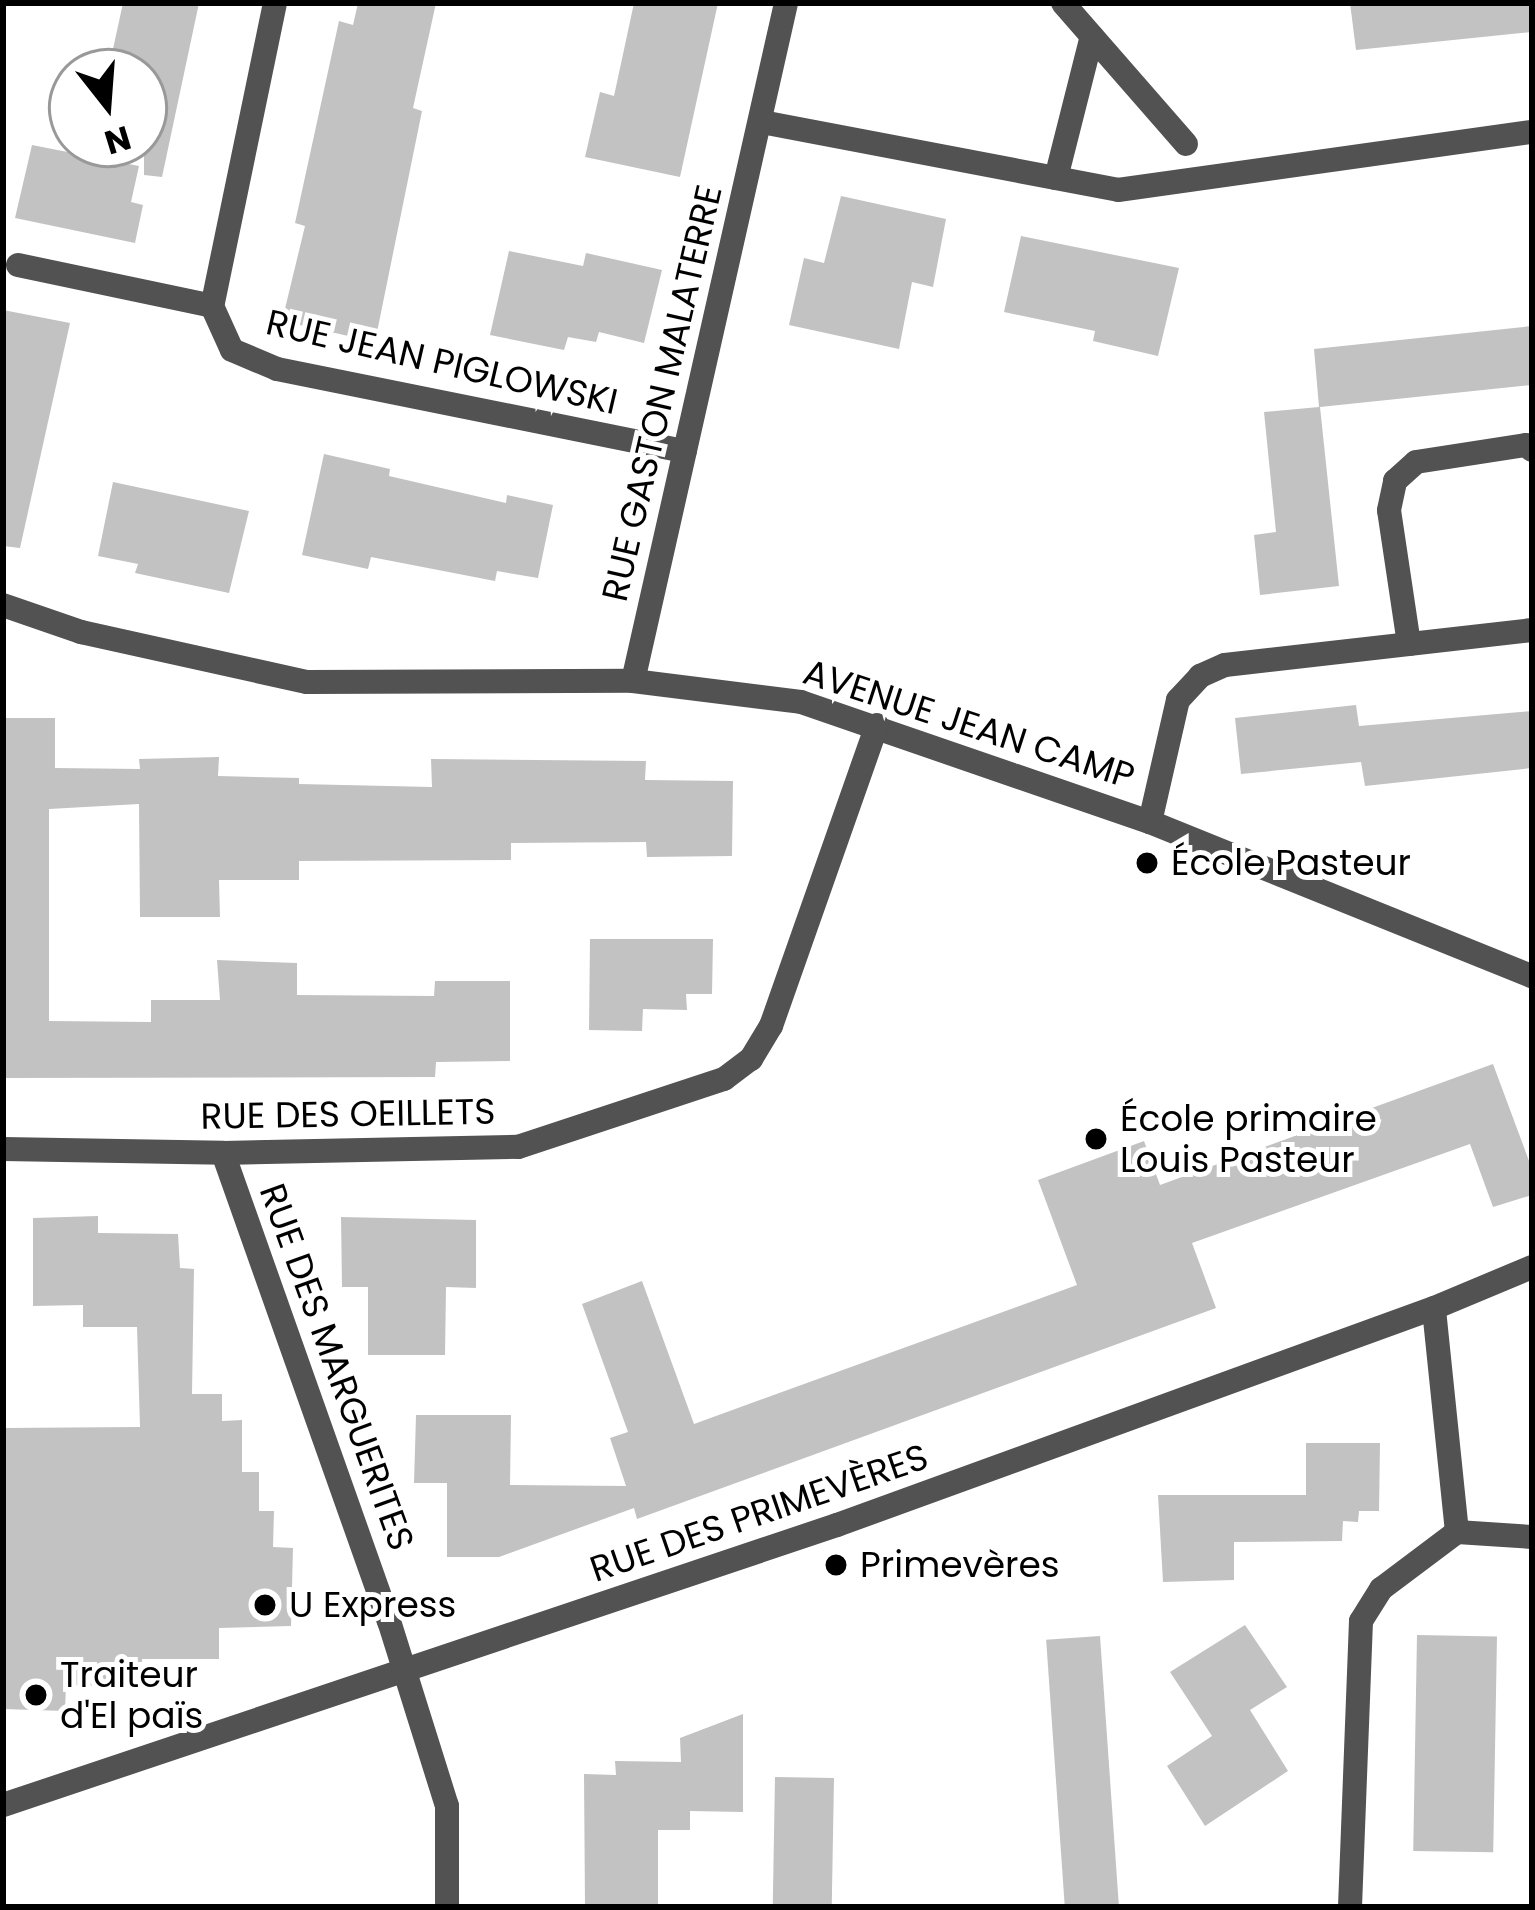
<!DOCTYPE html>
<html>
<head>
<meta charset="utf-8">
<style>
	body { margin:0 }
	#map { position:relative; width:1535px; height:1910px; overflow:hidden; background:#fff; font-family:Poppins,sans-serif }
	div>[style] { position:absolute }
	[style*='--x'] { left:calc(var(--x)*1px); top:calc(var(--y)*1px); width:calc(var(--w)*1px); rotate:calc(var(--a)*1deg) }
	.building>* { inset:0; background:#c2c2c2; transform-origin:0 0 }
	.minor>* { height:24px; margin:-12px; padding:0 12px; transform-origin:12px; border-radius:12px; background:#525252 }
	.dots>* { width:33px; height:33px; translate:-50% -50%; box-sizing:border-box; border:6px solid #fff; border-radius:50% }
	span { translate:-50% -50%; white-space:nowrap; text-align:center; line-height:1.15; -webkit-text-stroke:10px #fff; paint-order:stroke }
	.street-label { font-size:36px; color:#000 }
	.poi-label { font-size:36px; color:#000 }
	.left { translate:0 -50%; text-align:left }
	.frame { position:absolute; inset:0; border:6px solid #000; pointer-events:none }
	.north { position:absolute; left:48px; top:48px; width:120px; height:120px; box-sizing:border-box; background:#fff; border:3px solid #999; border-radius:50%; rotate:163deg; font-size:33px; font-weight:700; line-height:48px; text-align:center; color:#000 }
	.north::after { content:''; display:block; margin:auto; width:42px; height:54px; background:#000; clip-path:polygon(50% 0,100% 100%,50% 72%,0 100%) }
</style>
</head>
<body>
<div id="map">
	<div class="building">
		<div style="clip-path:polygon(123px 3px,199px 3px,162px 177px,144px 175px,144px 72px,108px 72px)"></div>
		<div style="clip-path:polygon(358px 3px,436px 3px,413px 108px,422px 111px,375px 342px,282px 321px,305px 226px,295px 223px,339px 21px,353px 25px)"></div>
		<div style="clip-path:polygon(634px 3px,718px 3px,680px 177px,585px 157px,600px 92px,614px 96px)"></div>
		<div style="clip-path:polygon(1350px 3px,1532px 3px,1532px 32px,1356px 50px)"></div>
		<div style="clip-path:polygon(32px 145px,139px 166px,131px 202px,143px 205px,135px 243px,15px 218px)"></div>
		<div style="clip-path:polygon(841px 196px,946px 219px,933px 287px,912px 282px,899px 349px,789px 325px,804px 258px,824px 263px)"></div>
		<div style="clip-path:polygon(1021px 236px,1179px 268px,1158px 356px,1093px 341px,1095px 331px,1004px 312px)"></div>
		<div style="clip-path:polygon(509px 251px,583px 266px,586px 253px,662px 270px,644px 343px,599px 332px,596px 342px,568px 337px,564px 350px,490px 335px)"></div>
		<div style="clip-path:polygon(3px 310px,70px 323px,20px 548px,3px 546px)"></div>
		<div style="clip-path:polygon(1532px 326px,1532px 385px,1320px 407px,1339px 586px,1260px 595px,1254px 535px,1276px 532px,1264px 412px,1319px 407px,1314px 349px)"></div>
		<div style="clip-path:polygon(324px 454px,390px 469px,389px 476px,506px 503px,507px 495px,553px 505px,538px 578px,497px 571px,495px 581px,371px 557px,368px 569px,302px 555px)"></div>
		<div style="clip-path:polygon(113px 482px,249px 511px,229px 593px,135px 573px,138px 564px,98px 556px)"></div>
		<div style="clip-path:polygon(1356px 705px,1359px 726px,1532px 711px,1532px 768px,1365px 786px,1361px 762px,1241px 774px,1235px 718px)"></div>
		<div style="clip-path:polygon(3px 718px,55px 718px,55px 768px,140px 769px,139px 759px,219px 757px,218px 776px,299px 778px,299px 784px,432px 787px,431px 759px,646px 761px,645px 780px,733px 781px,732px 856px,647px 857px,646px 842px,511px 843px,511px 860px,299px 861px,299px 880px,219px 880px,220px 917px,140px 917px,139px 804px,49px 809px,49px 1021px,151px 1022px,151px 1000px,220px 1000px,217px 960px,297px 963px,297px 995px,434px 996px,435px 981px,510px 981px,510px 1061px,436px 1062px,435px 1077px,3px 1078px)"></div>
		<div style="clip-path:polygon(590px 939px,713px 939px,712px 994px,686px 994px,687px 1010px,643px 1009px,642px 1031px,589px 1030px)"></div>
		<div style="clip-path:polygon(1493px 1064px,1532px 1169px,1532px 1195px,1493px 1207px,1470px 1144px,1192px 1243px,1216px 1308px,637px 1519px,634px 1508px,499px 1557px,447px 1557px,447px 1483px,414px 1483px,416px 1415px,511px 1415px,510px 1485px,626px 1486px,610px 1438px,628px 1432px,582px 1304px,642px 1281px,694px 1424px,1077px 1285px,1038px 1180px,1144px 1141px,1160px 1185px)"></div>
		<div style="clip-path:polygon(98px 1216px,98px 1233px,178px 1234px,180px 1268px,194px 1269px,192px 1394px,222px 1394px,222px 1421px,242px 1420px,242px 1472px,259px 1472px,259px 1511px,274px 1511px,273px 1547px,293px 1548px,291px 1626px,219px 1628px,219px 1659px,142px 1659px,142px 1687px,66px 1685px,65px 1711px,3px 1709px,3px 1428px,140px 1427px,137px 1327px,83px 1327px,83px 1305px,33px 1306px,33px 1218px)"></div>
		<div style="clip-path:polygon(341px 1217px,476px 1220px,476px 1288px,446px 1287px,445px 1355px,368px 1355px,368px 1287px,342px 1287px)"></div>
		<div style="clip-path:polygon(1306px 1443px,1380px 1443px,1379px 1511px,1359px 1511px,1358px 1522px,1343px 1521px,1342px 1541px,1234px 1542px,1234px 1580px,1163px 1582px,1158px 1495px,1306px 1495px)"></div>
		<div style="clip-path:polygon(1245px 1625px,1287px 1687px,1250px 1710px,1288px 1771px,1205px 1826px,1167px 1766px,1212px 1736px,1170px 1672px)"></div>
		<div style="left:1417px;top:1635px;width:80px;height:216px;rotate:1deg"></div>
		<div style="left:1100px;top:1636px;width:272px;height:54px;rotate:86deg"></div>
		<div style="clip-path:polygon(743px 1714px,743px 1812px,690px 1811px,690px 1830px,658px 1830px,658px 1907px,585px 1907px,584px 1774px,616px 1775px,615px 1761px,681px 1762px,680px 1738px)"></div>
		<div style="left:775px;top:1777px;width:59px;height:130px;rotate:1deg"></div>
	</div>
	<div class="minor">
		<div style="--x:275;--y:3;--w:309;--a:101.7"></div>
		<div style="--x:212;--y:306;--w:48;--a:65.6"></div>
		<div style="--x:232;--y:350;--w:49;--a:22.9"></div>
		<div style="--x:277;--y:369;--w:416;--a:11.4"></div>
		<div style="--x:1063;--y:3;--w:187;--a:48.9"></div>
		<div style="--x:762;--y:122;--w:362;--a:10.8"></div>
		<div style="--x:1118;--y:190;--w:418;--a:-8"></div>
		<div style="--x:1056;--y:178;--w:146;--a:-75.8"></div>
		<div style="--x:18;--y:265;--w:198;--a:11.9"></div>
		<div style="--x:3;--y:605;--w:83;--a:19.1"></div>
		<div style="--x:81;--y:632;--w:231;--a:12.5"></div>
		<div style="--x:307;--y:682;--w:326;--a:-0.2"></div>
		<div style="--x:633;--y:681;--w:169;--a:7.1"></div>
		<div style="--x:801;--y:702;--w:369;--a:19"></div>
		<div style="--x:1150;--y:822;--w:412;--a:22"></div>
		<div style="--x:1409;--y:644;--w:135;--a:-98.5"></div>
		<div style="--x:1389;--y:510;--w:30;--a:-78"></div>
		<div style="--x:1395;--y:481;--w:28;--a:-42"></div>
		<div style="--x:1416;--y:462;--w:111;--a:-8.8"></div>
		<div style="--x:1526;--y:445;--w:8;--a:40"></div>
		<div style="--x:633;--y:681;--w:695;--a:-77.28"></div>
		<div style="--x:1150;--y:822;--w:125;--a:-77.1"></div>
		<div style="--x:1178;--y:700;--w:33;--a:-47"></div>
		<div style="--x:1200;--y:676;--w:27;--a:-24"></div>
		<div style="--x:1225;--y:665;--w:309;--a:-6.5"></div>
		<div style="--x:3;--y:1149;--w:220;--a:1"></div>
		<div style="--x:223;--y:1153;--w:295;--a:-1.2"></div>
		<div style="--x:518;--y:1147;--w:217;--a:-18.3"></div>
		<div style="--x:724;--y:1079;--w:34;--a:-37"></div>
		<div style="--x:751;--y:1059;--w:39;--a:-59"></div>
		<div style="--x:771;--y:1026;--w:319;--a:-70.6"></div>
		<div style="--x:223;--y:1153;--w:497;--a:70.5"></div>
		<div style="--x:389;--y:1621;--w:194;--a:72.6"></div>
		<div style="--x:447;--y:1806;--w:101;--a:90"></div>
		<div style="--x:1457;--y:1532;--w:75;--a:3.8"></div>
		<div style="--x:3;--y:1805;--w:880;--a:-18.56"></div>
		<div style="--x:837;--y:1525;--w:635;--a:-19.98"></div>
		<div style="--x:1434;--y:1308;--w:106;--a:-22.7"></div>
		<div style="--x:1350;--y:1907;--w:286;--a:-87.8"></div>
		<div style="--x:1361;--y:1621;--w:38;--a:-58"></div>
		<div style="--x:1381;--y:1589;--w:95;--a:-36.9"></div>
		<div style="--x:1457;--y:1532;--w:225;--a:-95.9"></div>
	</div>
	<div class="dots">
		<div style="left:1147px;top:863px;background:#000"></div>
		<div style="left:1096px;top:1139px;background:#000"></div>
		<div style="left:836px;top:1565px;background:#000"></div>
		<div style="left:265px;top:1605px;background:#000"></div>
		<div style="left:36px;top:1695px;background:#000"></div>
	</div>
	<div class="street-label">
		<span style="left:442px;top:362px;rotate:13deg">RUE JEAN PIGLOWSKI</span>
		<span style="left:662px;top:393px;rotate:-77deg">RUE GASTON MALATERRE</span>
		<span style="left:969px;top:724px;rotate:18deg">AVENUE JEAN CAMP</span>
		<span style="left:348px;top:1114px;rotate:-1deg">RUE DES OEILLETS</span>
		<span style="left:337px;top:1367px;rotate:70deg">RUE DES MARGUERITES</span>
		<span style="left:759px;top:1513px;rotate:-19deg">RUE DES PRIMEVÈRES</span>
	</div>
	<div class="poi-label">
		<span class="left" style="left:1171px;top:863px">École Pasteur</span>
		<span class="left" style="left:1120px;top:1139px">École primaire<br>Louis Pasteur</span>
		<span class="left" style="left:860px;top:1565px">Primevères</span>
		<span class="left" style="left:289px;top:1605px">U Express</span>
		<span class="left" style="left:60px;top:1695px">Traiteur<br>d'El païs</span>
	</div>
	<div class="frame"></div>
	<div class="north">N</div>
</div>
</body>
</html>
